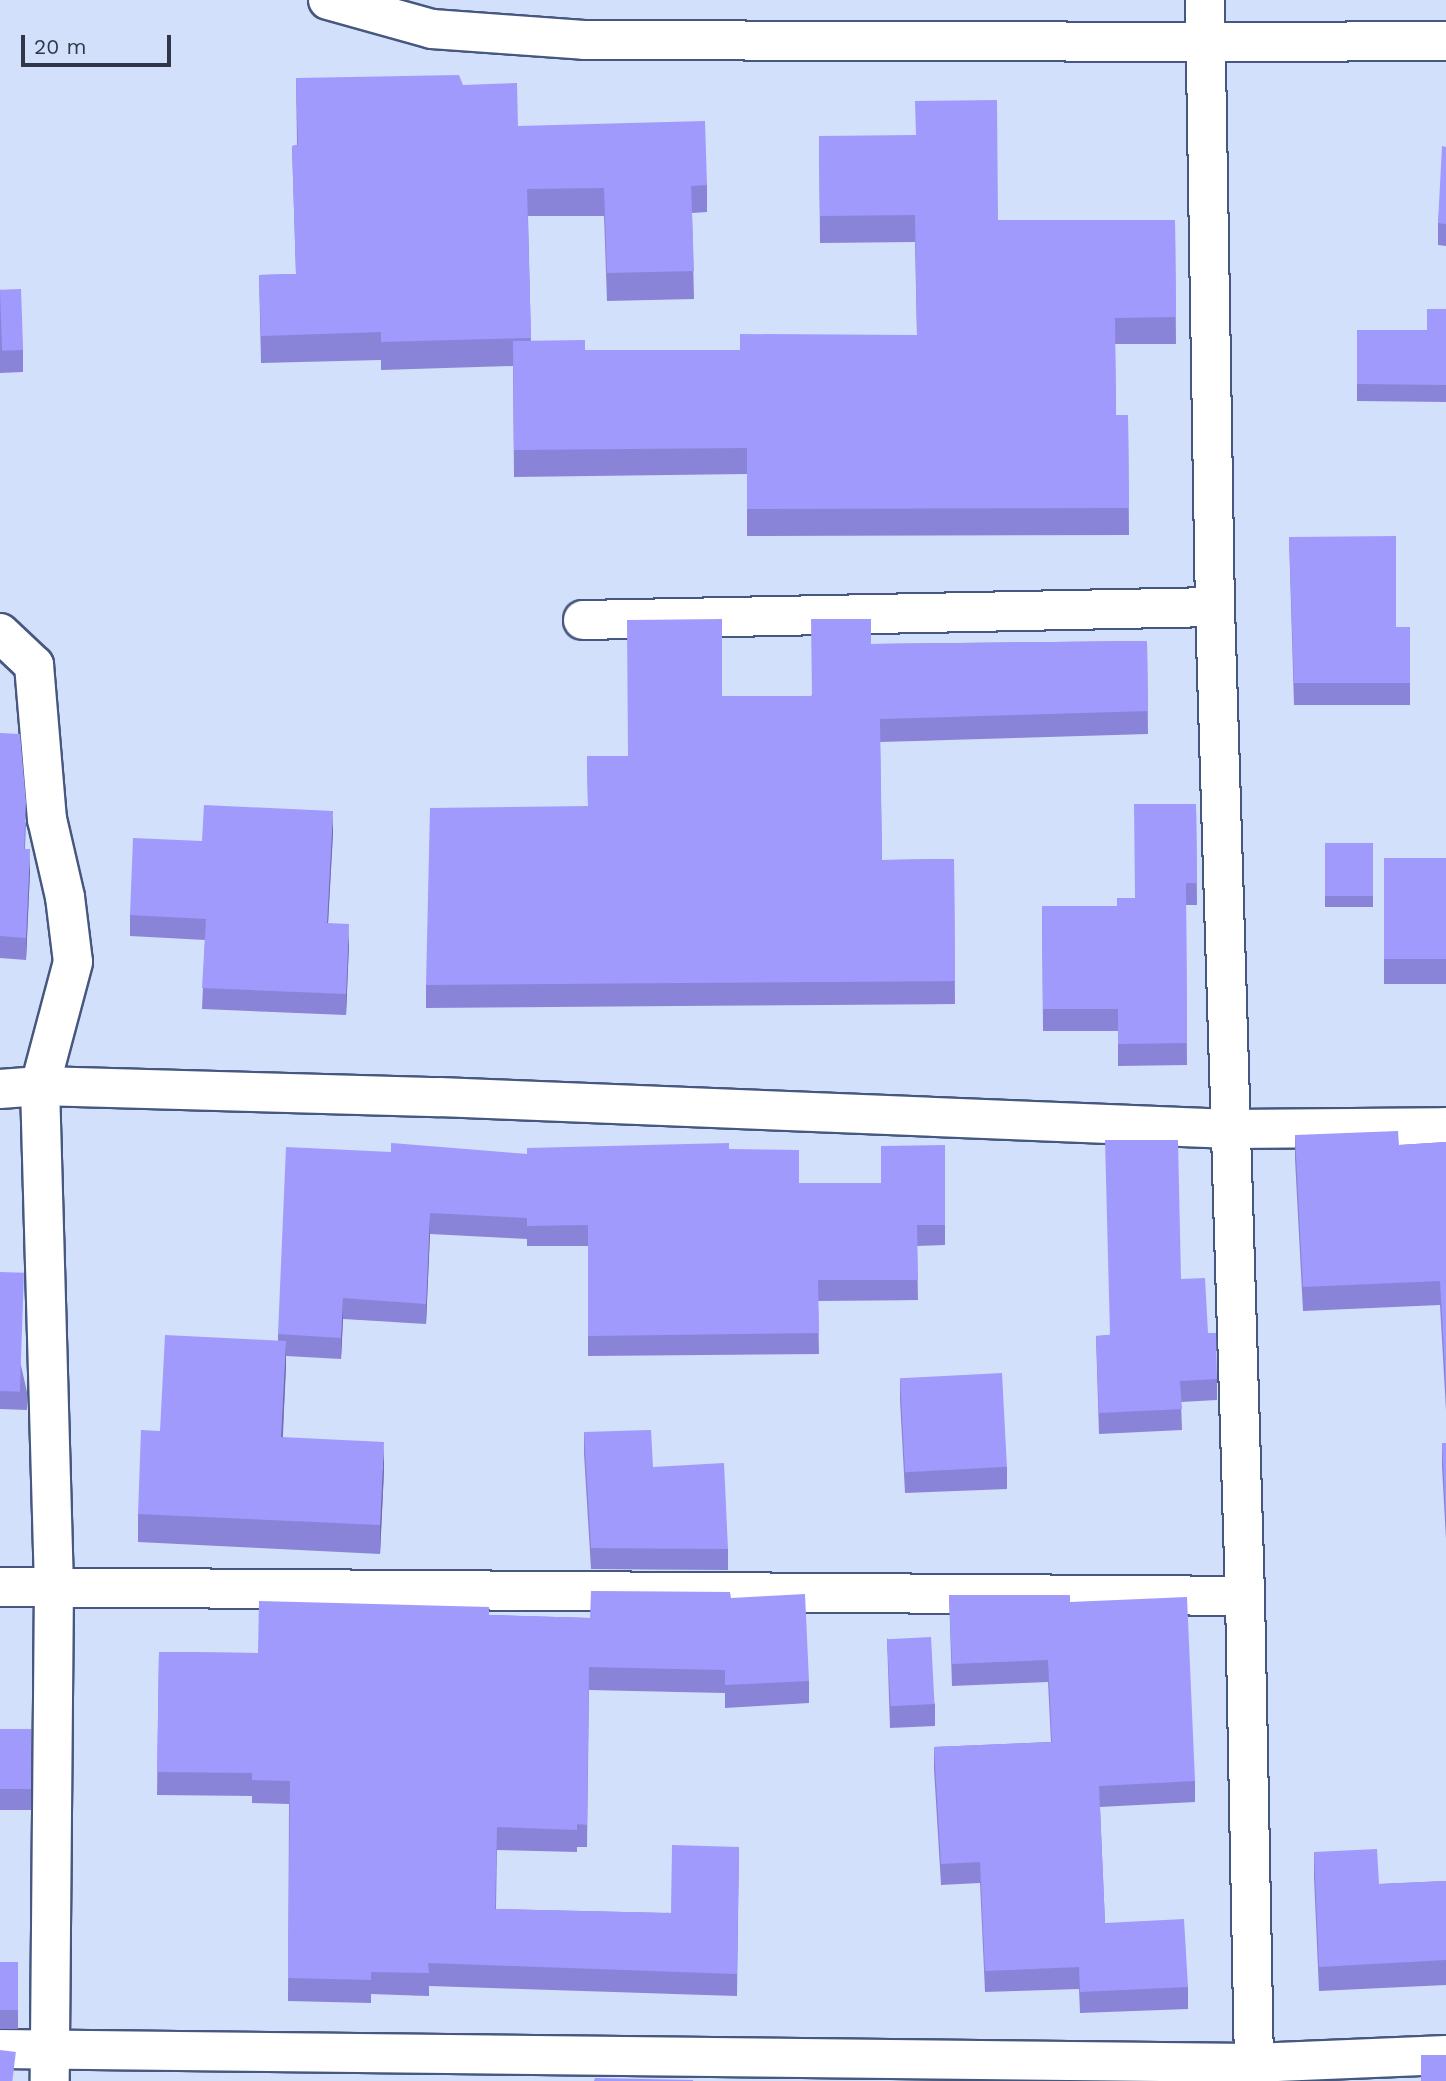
<!DOCTYPE html>
<html>
<head>
<meta charset="utf-8">
<style>
	body { margin:0 }
	#map { position:relative; width:1446px; height:2081px; overflow:hidden; background:#d3e0fc; font-family:"Work Sans",sans-serif }
	div>[style] { position:absolute }
	[style*='--x'] { left:calc(var(--x)*1px); top:calc(var(--y)*1px); width:calc(var(--w)*1px); rotate:calc(var(--a)*1deg) }
	.roads { filter:drop-shadow(2px 0 #46587f) drop-shadow(-2px 0 #46587f) drop-shadow(0 2px #46587f) drop-shadow(0 -2px #46587f) }
	.minor>* { height:38px; margin:-19px; padding:0 19px; transform-origin:19px; border-radius:19px; background:#fff }
	.tertiary>* { height:38px; margin:-19px; padding:0 19px; transform-origin:19px; border-radius:19px; background:#fff }
	.wall>* { inset:0; background:#8a84d9; transform-origin:0 0 }
	.shaded-wall>* { inset:0; background:#706cb0 }
	.building>* { inset:0; background:#a09afc; transform-origin:0 0 }
	span { translate:-50% -50%; white-space:nowrap; text-align:center; line-height:1.15; -webkit-text-stroke:6px #d3e0fc; paint-order:stroke }
	.scale { position:absolute; left:21px; top:35px; width:150px; height:32px; box-sizing:border-box; border:4px solid #2e3648; border-top:0; padding-left:9px; font-size:21px; line-height:24px; white-space:nowrap; color:#2e3648; -webkit-text-stroke:5px #d3e0fc; paint-order:stroke }
</style>
</head>
<body>
<div id="map">
	<div class="roads">
		<div class="minor">
			<div style="--x:328;--y:0;--w:108;--a:15.6"></div>
			<div style="--x:432;--y:29;--w:152;--a:4.1"></div>
			<div style="--x:584;--y:40;--w:622;--a:0.18"></div>
			<div style="--x:583;--y:620;--w:632;--a:-1.18"></div>
			<div style="--x:0;--y:633;--w:47;--a:43.3"></div>
			<div style="--x:34;--y:665;--w:155;--a:85.2"></div>
			<div style="--x:47;--y:819;--w:80;--a:77"></div>
			<div style="--x:65;--y:897;--w:65;--a:83"></div>
			<div style="--x:73;--y:962;--w:128;--a:104.9"></div>
			<div style="--x:40;--y:1086;--w:498;--a:88.4"></div>
			<div style="--x:54;--y:1584;--w:497;--a:90.5"></div>
			<div style="--x:0;--y:1089;--w:40;--a:-4.3"></div>
			<div style="--x:40;--y:1086;--w:399;--a:1.6"></div>
			<div style="--x:439;--y:1097;--w:793;--a:2.31"></div>
			<div style="--x:1231;--y:1129;--w:215;--a:-0.5"></div>
			<div style="--x:0;--y:1587;--w:1245;--a:0.41"></div>
			<div style="--x:0;--y:2049;--w:1253;--a:0.64"></div>
			<div style="--x:1253;--y:2063;--w:193;--a:-2.4"></div>
		</div>
		<div class="tertiary">
			<div style="--x:1205;--y:0;--w:607;--a:89.06"></div>
			<div style="--x:1215;--y:607;--w:989;--a:88.26"></div>
			<div style="--x:1245;--y:1596;--w:485;--a:88.9"></div>
			<div style="--x:1206;--y:42;--w:240;--a:-0.2"></div>
		</div>
	</div>
	<div class="wall">
		<div style="clip-path:polygon(296px 78px,463px 85px,518px 126px,707px 185px,707px 212px,692px 213px,694px 299px,607px 301px,604px 216px,528px 216px,531px 341px,585px 350px,740px 350px,917px 335px,915px 242px,820px 243px,819px 136px,998px 220px,1175px 220px,1176px 344px,1115px 344px,1116px 415px,1128px 415px,1129px 535px,747px 536px,747px 474px,514px 477px,513px 366px,381px 370px,381px 360px,261px 363px,259px 275px,296px 274px,292px 146px,297px 145px)"></div>
		<div style="clip-path:polygon(1446px 147px,1446px 246px,1438px 245px,1438px 223px)"></div>
		<div style="clip-path:polygon(0 290px,23px 350px,23px 372px,0 373px)"></div>
		<div style="clip-path:polygon(1446px 309px,1446px 402px,1357px 401px,1357px 330px,1427px 330px)"></div>
		<div style="clip-path:polygon(1289px 537px,1396px 627px,1410px 627px,1410px 705px,1294px 705px)"></div>
		<div style="clip-path:polygon(1147px 641px,1148px 734px,880px 742px,882px 860px,954px 859px,955px 1004px,426px 1008px,426px 985px,588px 806px,587px 756px,628px 756px,722px 696px,811px 696px,871px 644px)"></div>
		<div style="clip-path:polygon(0 733px,26px 824px,25px 849px,30px 871px,26px 960px,0 958px)"></div>
		<div style="clip-path:polygon(1196px 804px,1197px 905px,1186px 905px,1187px 1065px,1118px 1066px,1118px 1031px,1043px 1031px,1042px 906px,1117px 906px,1135px 898px)"></div>
		<div style="clip-path:polygon(333px 832px,328px 923px,349px 944px,346px 1015px,202px 1009px,205px 940px,130px 936px,130px 915px,202px 841px)"></div>
		<div style="left:1325px;top:843px;width:48px;height:64px"></div>
		<div style="left:1384px;top:858px;width:62px;height:126px"></div>
		<div style="clip-path:polygon(1295px 1135px,1399px 1145px,1446px 1142px,1446px 1410px,1440px 1305px,1303px 1311px,1295px 1159px)"></div>
		<div style="clip-path:polygon(945px 1145px,945px 1245px,917px 1246px,918px 1300px,818px 1301px,819px 1354px,588px 1356px,588px 1246px,527px 1246px,527px 1239px,430px 1234px,426px 1324px,343px 1319px,341px 1359px,286px 1356px,283px 1437px,384px 1470px,380px 1554px,138px 1542px,138px 1514px,160px 1431px,278px 1341px,278px 1334px,391px 1152px,527px 1154px,729px 1149px,799px 1183px,881px 1183px)"></div>
		<div style="clip-path:polygon(0 1272px,27px 1392px,27px 1410px,0 1409px)"></div>
		<div style="clip-path:polygon(1181px 1279px,1208px 1333px,1217px 1379px,1217px 1400px,1181px 1402px,1182px 1430px,1099px 1434px,1096px 1336px,1109px 1335px)"></div>
		<div style="clip-path:polygon(900px 1378px,1007px 1467px,1007px 1489px,905px 1493px,900px 1400px)"></div>
		<div style="clip-path:polygon(584px 1432px,653px 1467px,728px 1549px,728px 1570px,591px 1569px,584px 1454px)"></div>
		<div style="clip-path:polygon(1442px 1443px,1446px 1443px,1446px 1539px,1442px 1467px)"></div>
		<div style="clip-path:polygon(949px 1595px,1070px 1602px,1195px 1781px,1195px 1802px,1100px 1807px,1105px 1923px,1188px 1987px,1188px 2009px,1080px 2013px,1079px 1989px,985px 1992px,980px 1883px,941px 1885px,934px 1769px,934px 1747px,1051px 1742px,1048px 1682px,952px 1686px)"></div>
		<div style="clip-path:polygon(731px 1598px,809px 1681px,809px 1703px,725px 1708px,725px 1693px,589px 1690px,587px 1847px,577px 1847px,577px 1852px,497px 1850px,496px 1909px,671px 1913px,739px 1847px,737px 1996px,429px 1986px,429px 1996px,371px 1994px,371px 2003px,288px 2001px,289px 1804px,252px 1803px,252px 1796px,157px 1795px,159px 1652px,258px 1653px,489px 1615px,590px 1618px)"></div>
		<div style="clip-path:polygon(887px 1638px,935px 1704px,935px 1726px,890px 1728px)"></div>
		<div style="left:0;top:1729px;width:31px;height:81px"></div>
		<div style="clip-path:polygon(1314px 1852px,1379px 1884px,1446px 1881px,1446px 1985px,1319px 1991px,1314px 1877px)"></div>
		<div style="left:0;top:1962px;width:18px;height:67px"></div>
	</div>
	<div class="shaded-wall">
		<div style="clip-path:polygon(333px 811px,333px 832px,327px 943px,327px 923px)"></div>
		<div style="clip-path:polygon(30px 849px,30px 871px,26px 960px,26px 938px)"></div>
		<div style="clip-path:polygon(349px 924px,349px 944px,346px 1015px,346px 994px)"></div>
		<div style="clip-path:polygon(430px 1213px,430px 1234px,426px 1324px,426px 1304px)"></div>
		<div style="clip-path:polygon(343px 1298px,343px 1319px,341px 1359px,341px 1338px)"></div>
		<div style="clip-path:polygon(286px 1341px,286px 1369px,281px 1465px,281px 1437px)"></div>
		<div style="clip-path:polygon(384px 1442px,384px 1470px,380px 1554px,380px 1525px)"></div>
	</div>
	<div class="building">
		<div style="clip-path:polygon(459px 75px,463px 85px,517px 83px,518px 126px,705px 121px,707px 185px,691px 186px,694px 271px,607px 273px,604px 188px,527px 189px,531px 338px,381px 342px,381px 332px,261px 336px,259px 275px,296px 274px,292px 146px,298px 145px,296px 78px)"></div>
		<div style="clip-path:polygon(997px 100px,998px 220px,1175px 220px,1176px 317px,1115px 318px,1116px 415px,1128px 415px,1129px 508px,747px 509px,747px 448px,514px 450px,513px 341px,585px 340px,585px 350px,740px 350px,740px 334px,917px 335px,915px 215px,820px 216px,819px 136px,916px 135px,915px 101px)"></div>
		<div style="clip-path:polygon(1442px 146px,1446px 147px,1446px 224px,1438px 223px)"></div>
		<div style="left:21px;top:289px;width:61px;height:21px;rotate:88deg"></div>
		<div style="clip-path:polygon(1427px 309px,1446px 309px,1446px 385px,1357px 384px,1357px 330px,1427px 330px)"></div>
		<div style="clip-path:polygon(1396px 536px,1396px 627px,1410px 627px,1410px 683px,1294px 683px,1289px 537px)"></div>
		<div style="clip-path:polygon(722px 619px,722px 696px,812px 696px,811px 619px,871px 619px,871px 644px,1147px 641px,1148px 711px,880px 719px,882px 860px,954px 859px,955px 981px,426px 985px,430px 808px,588px 806px,587px 756px,628px 756px,627px 620px)"></div>
		<div style="clip-path:polygon(0 733px,20px 734px,26px 802px,24px 849px,30px 849px,26px 938px,0 936px)"></div>
		<div style="clip-path:polygon(1134px 804px,1196px 804px,1197px 883px,1186px 883px,1187px 1043px,1118px 1044px,1118px 1009px,1043px 1009px,1042px 906px,1117px 906px,1117px 898px,1135px 898px)"></div>
		<div style="clip-path:polygon(204px 805px,333px 811px,327px 923px,349px 924px,346px 994px,202px 988px,206px 919px,130px 915px,133px 838px,202px 841px)"></div>
		<div style="left:1325px;top:843px;width:48px;height:53px"></div>
		<div style="left:1384px;top:858px;width:62px;height:101px"></div>
		<div style="clip-path:polygon(1398px 1131px,1399px 1145px,1446px 1142px,1446px 1386px,1440px 1281px,1303px 1287px,1295px 1135px)"></div>
		<div style="clip-path:polygon(1105px 1140px,1178px 1140px,1181px 1279px,1205px 1278px,1208px 1333px,1216px 1333px,1217px 1379px,1180px 1381px,1182px 1409px,1099px 1413px,1096px 1336px,1110px 1335px)"></div>
		<div style="clip-path:polygon(391px 1143px,527px 1154px,527px 1148px,729px 1143px,729px 1149px,799px 1150px,799px 1183px,881px 1183px,881px 1146px,945px 1145px,945px 1225px,917px 1225px,918px 1280px,818px 1280px,819px 1333px,588px 1336px,588px 1225px,527px 1226px,527px 1218px,430px 1213px,426px 1304px,343px 1298px,341px 1338px,278px 1334px,286px 1147px,391px 1152px)"></div>
		<div style="left:0;top:1272px;width:24px;height:119px;rotate:2deg"></div>
		<div style="clip-path:polygon(165px 1335px,286px 1341px,281px 1437px,384px 1442px,380px 1525px,138px 1514px,141px 1430px,160px 1431px)"></div>
		<div style="left:1002px;top:1373px;width:94px;height:102px;rotate:87deg"></div>
		<div style="clip-path:polygon(651px 1430px,653px 1467px,724px 1463px,728px 1549px,591px 1548px,584px 1432px)"></div>
		<div style="clip-path:polygon(1442px 1443px,1446px 1443px,1446px 1516px)"></div>
		<div style="clip-path:polygon(591px 1591px,730px 1592px,731px 1598px,805px 1594px,809px 1681px,725px 1685px,725px 1670px,589px 1667px,587px 1825px,577px 1824px,577px 1830px,497px 1827px,495px 1909px,671px 1913px,672px 1845px,739px 1847px,737px 1974px,428px 1963px,429px 1973px,371px 1972px,371px 1980px,288px 1978px,290px 1781px,252px 1780px,252px 1773px,157px 1772px,159px 1652px,258px 1653px,259px 1601px,489px 1607px,489px 1615px,590px 1618px)"></div>
		<div style="clip-path:polygon(949px 1595px,1070px 1595px,1070px 1602px,1187px 1597px,1195px 1781px,1099px 1786px,1105px 1923px,1184px 1919px,1188px 1987px,1080px 1992px,1079px 1967px,985px 1971px,980px 1862px,941px 1864px,934px 1747px,1052px 1742px,1048px 1660px,952px 1664px)"></div>
		<div style="left:931px;top:1637px;width:67px;height:44px;rotate:87deg"></div>
		<div style="left:0;top:1729px;width:31px;height:60px"></div>
		<div style="clip-path:polygon(1377px 1849px,1379px 1884px,1446px 1881px,1446px 1960px,1319px 1967px,1314px 1852px)"></div>
		<div style="left:0;top:1962px;width:18px;height:48px"></div>
		<div style="left:0;top:2050px;width:16px;height:31px;rotate:7deg"></div>
		<div style="left:1446px;top:2055px;width:26px;height:25px;rotate:90deg"></div>
		<div style="clip-path:polygon(595px 2078px,693px 2080px,693px 2081px,594px 2081px)"></div>
	</div>
	<div class="scale">20 m</div>
</div>
</body>
</html>
